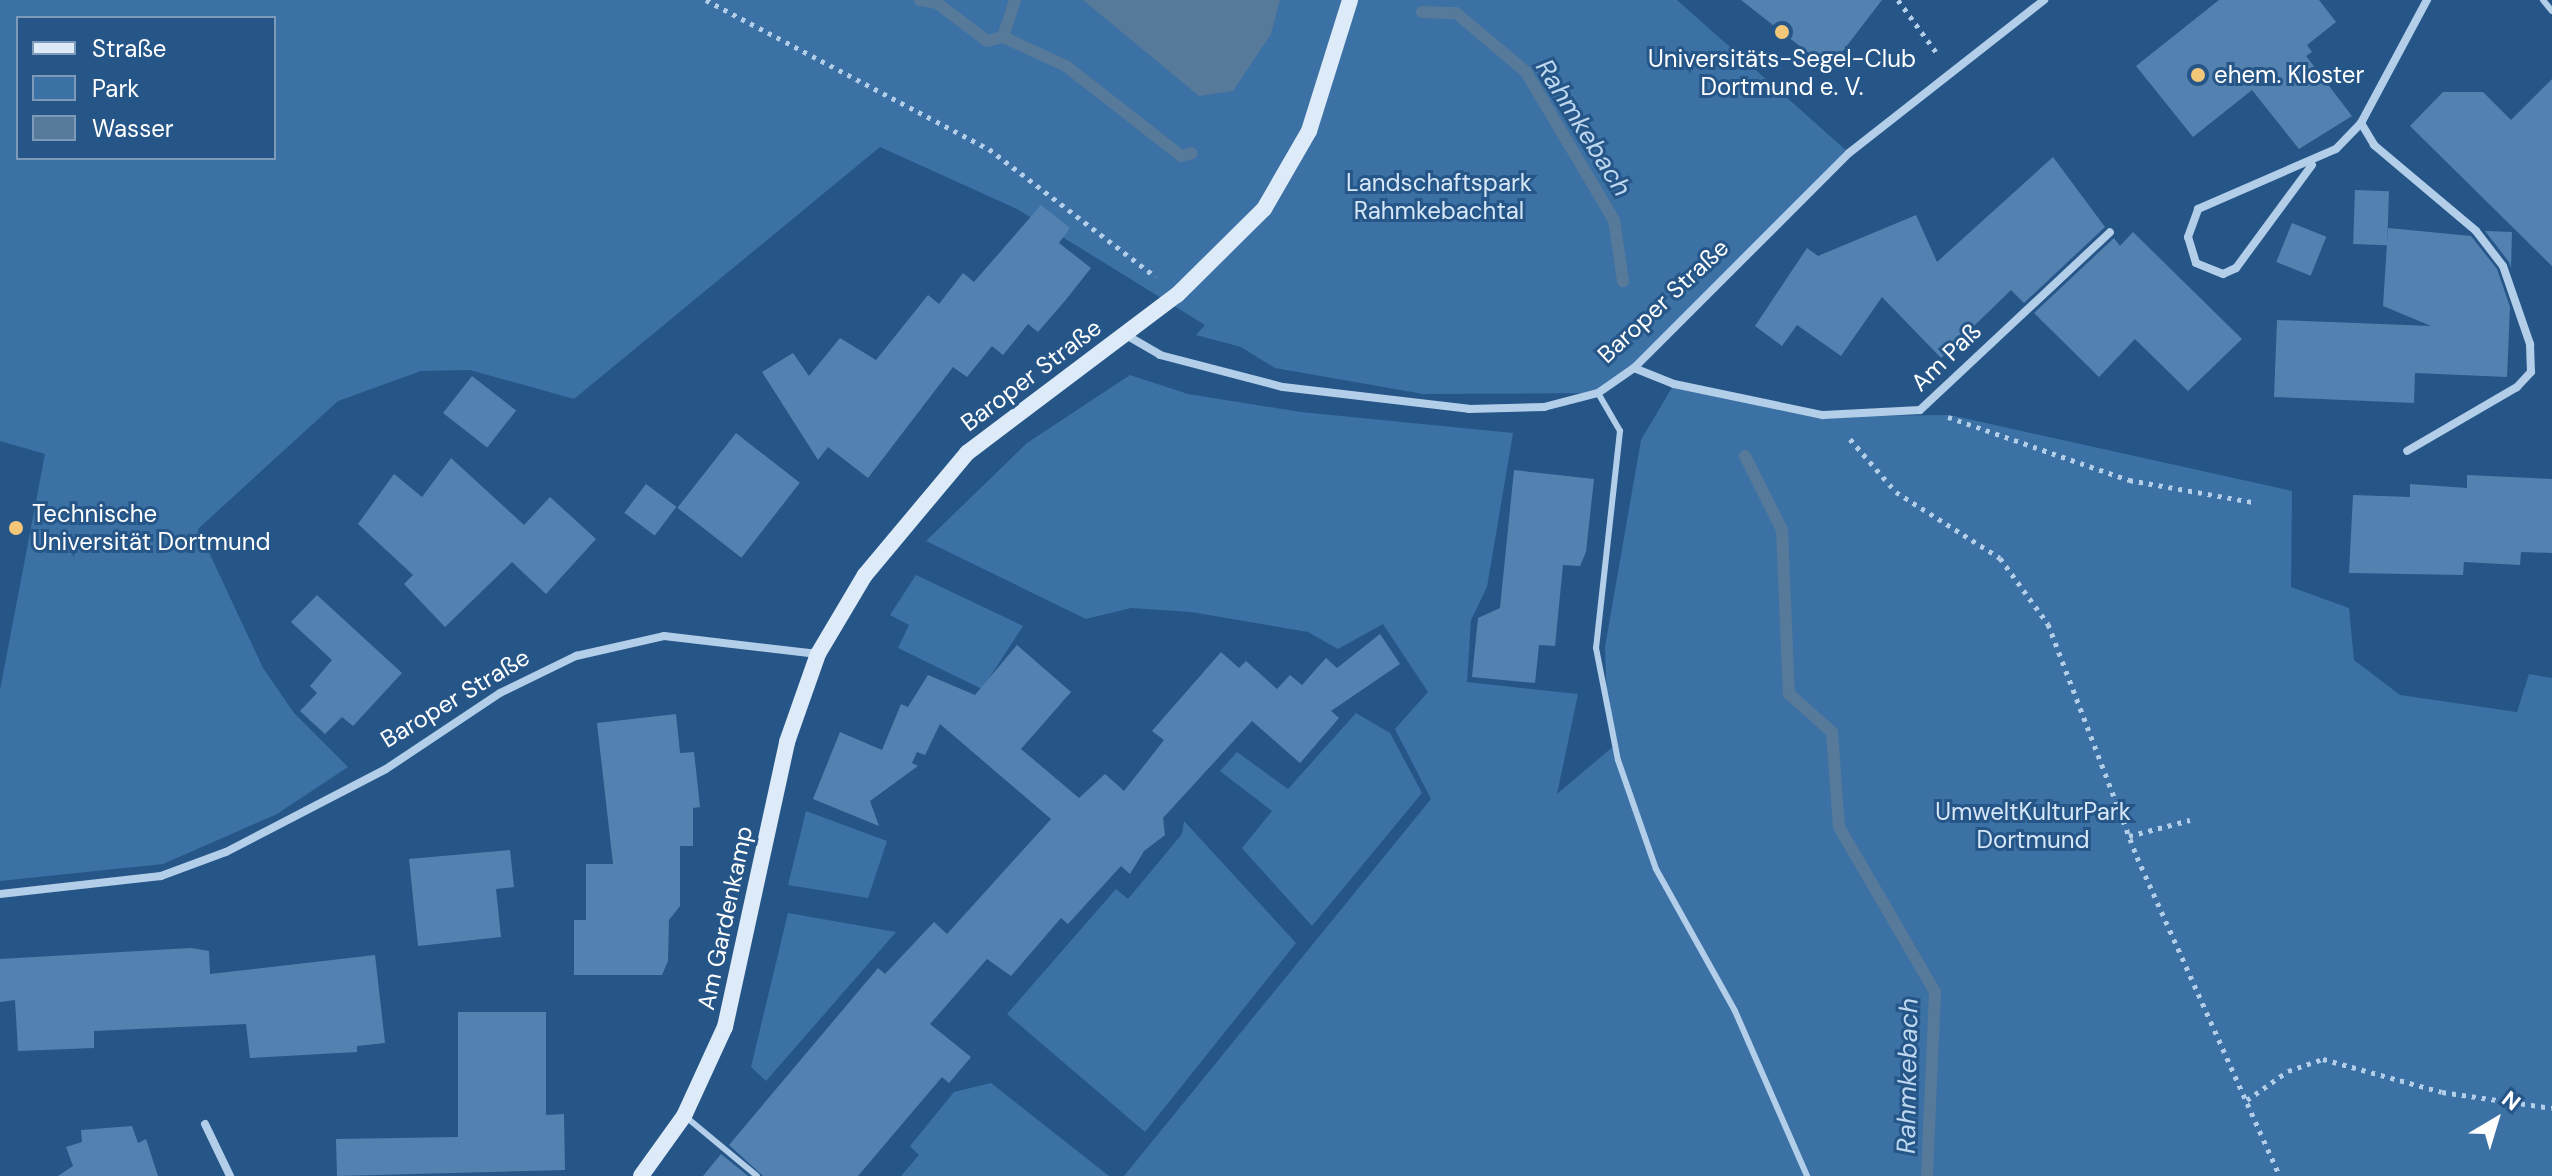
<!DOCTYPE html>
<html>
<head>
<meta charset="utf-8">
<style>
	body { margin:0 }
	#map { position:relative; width:2552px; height:1176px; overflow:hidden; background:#265688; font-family:"DM Sans",sans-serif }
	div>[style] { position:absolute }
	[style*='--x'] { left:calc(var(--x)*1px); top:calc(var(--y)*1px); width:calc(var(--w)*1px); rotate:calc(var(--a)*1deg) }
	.green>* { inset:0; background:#3b71a4 }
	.water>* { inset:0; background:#57799a }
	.stream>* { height:12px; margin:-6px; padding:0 6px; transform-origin:6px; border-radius:6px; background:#57799a }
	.building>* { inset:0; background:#5382b1; transform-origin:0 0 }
	.path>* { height:5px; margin-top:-2.5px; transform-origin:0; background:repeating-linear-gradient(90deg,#b3cee9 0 4px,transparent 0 10px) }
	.lane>* { height:6px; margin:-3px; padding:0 3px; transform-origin:3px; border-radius:3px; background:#b3cee9 }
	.street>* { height:8px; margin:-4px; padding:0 4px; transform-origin:4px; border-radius:4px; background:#b3cee9 }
	.secondary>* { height:16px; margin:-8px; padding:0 8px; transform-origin:8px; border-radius:8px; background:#ddeaf7 }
	.dots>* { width:22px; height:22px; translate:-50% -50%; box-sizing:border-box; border:4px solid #265688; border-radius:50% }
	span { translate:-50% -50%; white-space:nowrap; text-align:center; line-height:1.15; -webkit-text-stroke:6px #265688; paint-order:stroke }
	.poi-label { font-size:24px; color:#fff }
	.left { translate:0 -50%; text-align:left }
	.park-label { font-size:24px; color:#d6e7f7 }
	.street-label { font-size:24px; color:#fff }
	.water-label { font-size:26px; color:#bed8f0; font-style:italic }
	.legend { position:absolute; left:16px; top:16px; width:260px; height:144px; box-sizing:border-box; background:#265688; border:2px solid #7d9ab8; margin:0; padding:10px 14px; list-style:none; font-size:24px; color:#fff }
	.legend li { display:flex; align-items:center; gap:16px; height:40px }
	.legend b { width:40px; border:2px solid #7d9ab8 }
	.north { position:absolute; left:2456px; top:1080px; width:80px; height:80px; -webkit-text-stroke:6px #265688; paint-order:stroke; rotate:38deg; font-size:22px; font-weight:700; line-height:32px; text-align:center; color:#fff }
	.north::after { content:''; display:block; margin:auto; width:28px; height:36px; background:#fff; clip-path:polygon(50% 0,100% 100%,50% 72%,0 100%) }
</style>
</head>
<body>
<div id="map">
	<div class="green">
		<div style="clip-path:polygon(evenodd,0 0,1677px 0,1849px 153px,1634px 368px,1598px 393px,1423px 394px,1275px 368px,1241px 347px,1196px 335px,1205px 325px,1017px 209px,880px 147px,574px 399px,470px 370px,421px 371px,338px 401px,198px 529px,263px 668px,294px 713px,348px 767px,277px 814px,163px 864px,0 881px,0 690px,45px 454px,0 441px,0 0,18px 18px,274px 18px,274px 158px,18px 158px,18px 18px)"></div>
		<div style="clip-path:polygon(1130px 375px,1188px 394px,1301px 412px,1513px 433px,1487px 587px,1471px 620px,1467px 682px,1578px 694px,1557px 794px,1615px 745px,1622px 761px,1607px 704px,1605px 647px,1641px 440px,1674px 384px,1841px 416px,1950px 415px,2292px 491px,2291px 587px,2349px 608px,2354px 660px,2400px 695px,2517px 712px,2529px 674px,2552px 678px,2552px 1176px,1124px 1176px,1431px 799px,1395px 729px,1428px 692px,1383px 624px,1338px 649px,1308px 632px,1191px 612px,1131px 608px,1086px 619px,926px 541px,1027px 443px)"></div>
		<div style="clip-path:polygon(916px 575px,1023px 626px,982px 689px,898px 648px,909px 625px,890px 615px)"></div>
		<div style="clip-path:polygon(1356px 713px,1390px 733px,1422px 793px,1312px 926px,1242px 848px,1272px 811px,1220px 771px,1237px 752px,1288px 789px)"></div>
		<div style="clip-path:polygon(806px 811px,887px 841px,868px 898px,788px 885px)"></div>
		<div style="clip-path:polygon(1184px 821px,1296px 943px,1145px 1132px,1007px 1014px,1116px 889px,1128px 899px,1182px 834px)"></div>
		<div style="clip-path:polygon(788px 913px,896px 932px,766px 1081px,751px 1067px)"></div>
		<div style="clip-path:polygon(991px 1083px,1109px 1176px,901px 1176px,919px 1155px,910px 1146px,954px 1092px)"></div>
	</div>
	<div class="water">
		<div style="clip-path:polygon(1083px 0,1280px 0,1271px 34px,1233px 91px,1199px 96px)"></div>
	</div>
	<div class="stream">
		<div style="--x:920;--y:0;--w:17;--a:10"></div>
		<div style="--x:937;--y:3;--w:63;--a:37.2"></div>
		<div style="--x:987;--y:41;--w:16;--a:-14"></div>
		<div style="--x:1015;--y:0;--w:39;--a:108"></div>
		<div style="--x:1003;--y:37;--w:69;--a:24.7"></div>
		<div style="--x:1066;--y:66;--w:146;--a:38"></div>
		<div style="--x:1181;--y:156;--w:11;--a:-15"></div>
		<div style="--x:1422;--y:12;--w:34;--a:2"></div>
		<div style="--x:1456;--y:13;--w:92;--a:40.1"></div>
		<div style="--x:1526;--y:72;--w:172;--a:59.3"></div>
		<div style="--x:1614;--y:220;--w:62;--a:81.6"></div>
		<div style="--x:1745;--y:456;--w:83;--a:63.4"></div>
		<div style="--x:1782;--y:530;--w:164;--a:87.6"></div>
		<div style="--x:1789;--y:694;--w:57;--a:41.5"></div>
		<div style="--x:1832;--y:732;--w:95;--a:85.8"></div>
		<div style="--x:1839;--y:827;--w:191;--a:59.8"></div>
		<div style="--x:1935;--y:992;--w:184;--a:92.5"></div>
	</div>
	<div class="building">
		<div style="clip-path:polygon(1741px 0,1882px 0,1829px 69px)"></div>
		<div style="clip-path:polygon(2219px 0,2319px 0,2336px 22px,2307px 45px,2312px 52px,2306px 56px,2352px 116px,2299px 149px,2252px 90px,2193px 137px,2136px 66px)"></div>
		<div style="clip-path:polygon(2552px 79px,2552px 266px,2410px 126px,2443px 92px,2483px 92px,2511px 120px)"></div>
		<div style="clip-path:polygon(2053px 157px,2105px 227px,2024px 303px,2011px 290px,1941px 358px,1882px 297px,1841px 356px,1797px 325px,1782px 346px,1755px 326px,1807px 248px,1818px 256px,1916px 215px,1937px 262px)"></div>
		<div style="left:2355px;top:190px;width:34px;height:54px;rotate:2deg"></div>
		<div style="clip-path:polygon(1041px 205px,1070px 228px,1059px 243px,1091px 268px,1064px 302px,1038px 332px,1028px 324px,1003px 355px,992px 346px,967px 377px,953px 367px,868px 478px,828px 447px,818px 460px,762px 372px,793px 353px,809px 376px,840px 338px,876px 360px,928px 295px,939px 304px,963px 273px,974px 282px)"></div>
		<div style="left:2292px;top:223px;width:37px;height:42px;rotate:22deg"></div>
		<div style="clip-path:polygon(2388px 228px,2471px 236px,2497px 269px,2510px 307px,2507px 377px,2415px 373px,2414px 403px,2274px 397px,2277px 320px,2431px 326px,2383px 306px)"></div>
		<div style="clip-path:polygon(2485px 231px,2512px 232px,2511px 268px,2509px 262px)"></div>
		<div style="clip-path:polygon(2133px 232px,2242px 339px,2188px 391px,2135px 339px,2099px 377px,2034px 313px,2114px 238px,2120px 246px)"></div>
		<div style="left:472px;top:376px;width:56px;height:47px;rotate:38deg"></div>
		<div style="left:736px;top:433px;width:81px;height:95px;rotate:38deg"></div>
		<div style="clip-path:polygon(451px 458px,524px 525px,550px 497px,596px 539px,546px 594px,512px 562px,445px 627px,404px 584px,413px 575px,358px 524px,394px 474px,422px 497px)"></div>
		<div style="clip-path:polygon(1514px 470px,1594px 479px,1586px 552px,1580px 566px,1563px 565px,1555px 646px,1539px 645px,1535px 683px,1472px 677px,1478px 618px,1500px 608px)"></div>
		<div style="clip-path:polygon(2467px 475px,2552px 479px,2552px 553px,2521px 552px,2520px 565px,2464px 562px,2463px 575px,2349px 573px,2353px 495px,2410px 497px,2410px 484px,2467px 488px)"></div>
		<div style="left:646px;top:484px;width:38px;height:36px;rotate:37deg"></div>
		<div style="clip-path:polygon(317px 595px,402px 673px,353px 726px,342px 717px,325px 734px,300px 711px,317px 693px,310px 686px,332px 660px,291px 622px)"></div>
		<div style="clip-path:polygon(1380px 634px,1400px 664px,1331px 711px,1339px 718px,1300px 763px,1252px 721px,1163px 818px,1165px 835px,1144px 851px,1130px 874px,1121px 866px,1068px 924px,1061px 918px,1011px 976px,987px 959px,930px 1024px,971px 1057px,949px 1083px,942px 1077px,858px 1176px,763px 1176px,729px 1145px,878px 968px,885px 974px,934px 922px,947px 934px,1051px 819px,940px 724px,925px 755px,917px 752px,912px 763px,918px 766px,870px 801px,879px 826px,813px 799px,840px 732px,882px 750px,901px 704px,908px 707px,928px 675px,975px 695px,1017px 645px,1071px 692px,1021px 749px,1079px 798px,1105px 774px,1124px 791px,1164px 740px,1152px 731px,1221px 652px,1239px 668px,1246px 661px,1277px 689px,1290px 675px,1302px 685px,1326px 658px,1337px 668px)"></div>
		<div style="clip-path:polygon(676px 714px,680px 753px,694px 752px,700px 807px,693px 808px,693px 846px,680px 846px,680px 906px,669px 920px,668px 961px,662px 975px,574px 975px,574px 920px,586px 920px,586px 864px,613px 864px,597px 723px)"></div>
		<div style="clip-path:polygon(510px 850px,514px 887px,496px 889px,501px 937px,418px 946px,409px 859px)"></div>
		<div style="clip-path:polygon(191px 948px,209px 951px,210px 974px,375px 955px,385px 1043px,357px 1046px,357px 1052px,250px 1058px,246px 1024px,94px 1031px,94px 1048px,18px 1051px,15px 1000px,0 1002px,0 959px)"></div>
		<div style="clip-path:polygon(458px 1012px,546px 1012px,546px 1115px,564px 1114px,565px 1170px,337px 1176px,336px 1139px,458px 1137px)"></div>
		<div style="clip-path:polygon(132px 1126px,138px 1143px,146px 1139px,158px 1176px,58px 1176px,73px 1166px,66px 1147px,82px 1142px,81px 1130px)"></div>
		<div style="clip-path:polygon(721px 1154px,748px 1176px,703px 1176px)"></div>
	</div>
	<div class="path">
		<div style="--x:706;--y:0;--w:320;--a:27.8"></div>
		<div style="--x:989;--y:149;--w:210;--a:37.5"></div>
		<div style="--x:1898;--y:0;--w:64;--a:53.8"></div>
		<div style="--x:1948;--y:417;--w:192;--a:19.2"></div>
		<div style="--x:2129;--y:480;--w:126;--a:10.1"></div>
		<div style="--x:1850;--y:439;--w:70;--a:49"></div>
		<div style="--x:1896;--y:492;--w:123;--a:32.4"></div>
		<div style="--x:2000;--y:558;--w:82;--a:54"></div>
		<div style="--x:2048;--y:624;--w:249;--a:69.1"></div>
		<div style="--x:2137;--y:857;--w:350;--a:65.9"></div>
		<div style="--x:2129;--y:836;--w:63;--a:-14.7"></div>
		<div style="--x:2247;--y:1100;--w:50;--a:-35.3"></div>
		<div style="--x:2288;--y:1071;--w:37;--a:-19"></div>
		<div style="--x:2323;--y:1059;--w:123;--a:15.5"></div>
		<div style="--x:2442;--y:1092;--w:111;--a:8.3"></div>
	</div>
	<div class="lane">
		<div style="--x:2543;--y:0;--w:14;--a:51"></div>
		<div style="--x:1598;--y:393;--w:44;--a:59.9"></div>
		<div style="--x:1620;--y:431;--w:218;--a:96.3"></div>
		<div style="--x:1596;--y:648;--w:114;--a:78.9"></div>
		<div style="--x:1618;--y:760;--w:115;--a:70.8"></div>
		<div style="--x:1656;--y:869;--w:162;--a:60.9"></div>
		<div style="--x:1735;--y:1011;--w:180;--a:66.4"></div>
		<div style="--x:686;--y:1117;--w:92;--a:39.7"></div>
	</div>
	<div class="street">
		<div style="--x:2361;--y:123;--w:26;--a:59"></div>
		<div style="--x:2374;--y:145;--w:133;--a:40.1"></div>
		<div style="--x:2476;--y:231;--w:44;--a:52.4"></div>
		<div style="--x:2503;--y:266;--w:83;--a:70.9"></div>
		<div style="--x:2530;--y:344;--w:28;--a:88"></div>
		<div style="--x:2531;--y:372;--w:21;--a:133"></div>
		<div style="--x:2517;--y:387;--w:127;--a:149.8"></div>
		<div style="--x:2312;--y:165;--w:128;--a:126.4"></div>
		<div style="--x:2236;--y:268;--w:14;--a:155"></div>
		<div style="--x:2223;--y:274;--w:29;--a:-158"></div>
		<div style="--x:2196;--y:263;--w:27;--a:-107"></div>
		<div style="--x:2188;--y:237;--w:30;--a:-70"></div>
		<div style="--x:2198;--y:209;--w:150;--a:-23.5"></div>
		<div style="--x:2336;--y:149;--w:36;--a:-46"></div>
		<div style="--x:2361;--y:123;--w:140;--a:-61.8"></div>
		<div style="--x:1126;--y:335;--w:39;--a:30"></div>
		<div style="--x:1160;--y:355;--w:127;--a:14.6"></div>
		<div style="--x:1283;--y:387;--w:187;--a:6.7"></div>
		<div style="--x:1469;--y:409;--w:75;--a:-1.5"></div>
		<div style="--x:1544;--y:407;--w:56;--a:-14.5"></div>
		<div style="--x:1598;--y:393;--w:44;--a:-34.8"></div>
		<div style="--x:1634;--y:368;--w:304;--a:-45"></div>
		<div style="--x:1849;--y:153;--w:248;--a:-38.1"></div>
		<div style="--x:1634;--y:368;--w:43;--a:21.8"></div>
		<div style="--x:1674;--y:384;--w:152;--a:11.8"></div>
		<div style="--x:1823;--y:415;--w:97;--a:-3"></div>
		<div style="--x:1920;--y:410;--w:260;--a:-43.1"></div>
		<div style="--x:0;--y:894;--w:162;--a:-6.4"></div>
		<div style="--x:161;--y:876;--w:69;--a:-20.3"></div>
		<div style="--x:226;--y:852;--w:180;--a:-27.4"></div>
		<div style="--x:386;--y:769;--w:137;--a:-33.7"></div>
		<div style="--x:500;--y:693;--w:85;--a:-26"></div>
		<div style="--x:576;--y:656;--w:90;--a:-12.8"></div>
		<div style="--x:664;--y:636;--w:155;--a:6.7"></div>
		<div style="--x:205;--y:1124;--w:58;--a:64.3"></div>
	</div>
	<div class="secondary">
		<div style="--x:641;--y:1176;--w:74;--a:-54.4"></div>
		<div style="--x:684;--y:1116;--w:98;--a:-65.3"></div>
		<div style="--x:725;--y:1027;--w:292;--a:-77.7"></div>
		<div style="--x:787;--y:742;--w:93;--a:-70.6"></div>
		<div style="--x:818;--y:654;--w:92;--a:-59.3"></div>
		<div style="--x:865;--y:575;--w:159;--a:-50.1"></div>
		<div style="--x:967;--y:453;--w:263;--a:-37"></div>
		<div style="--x:1177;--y:295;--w:122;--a:-44.7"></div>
		<div style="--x:1264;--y:209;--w:90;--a:-60"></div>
		<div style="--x:1309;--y:131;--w:137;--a:-72.6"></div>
	</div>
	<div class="dots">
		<div style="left:1782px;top:32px;background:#f2c778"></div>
		<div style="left:2198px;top:75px;background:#f2c778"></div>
		<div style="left:16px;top:528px;background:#f2c778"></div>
	</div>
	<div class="poi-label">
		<span style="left:1782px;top:73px">Universitäts-Segel-Club<br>Dortmund e. V.</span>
		<span class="left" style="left:2214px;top:75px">ehem. Kloster</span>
		<span class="left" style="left:32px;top:528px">Technische<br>Universität Dortmund</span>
	</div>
	<div class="park-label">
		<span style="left:1439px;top:197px">Landschaftspark<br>Rahmkebachtal</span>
		<span style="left:2033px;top:826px">UmweltKulturPark<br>Dortmund</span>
	</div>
	<div class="street-label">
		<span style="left:1663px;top:301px;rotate:-43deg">Baroper Straße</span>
		<span style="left:1946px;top:357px;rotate:-44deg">Am Paß</span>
		<span style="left:1031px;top:375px;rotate:-37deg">Baroper Straße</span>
		<span style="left:455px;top:698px;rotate:-31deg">Baroper Straße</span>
		<span style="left:725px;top:918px;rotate:-78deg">Am Gardenkamp</span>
	</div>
	<div class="water-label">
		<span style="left:1583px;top:128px;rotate:58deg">Rahmkebach</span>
		<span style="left:1908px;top:1076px;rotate:-89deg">Rahmkebach</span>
	</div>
	<ul class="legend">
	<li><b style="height:10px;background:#ddeaf7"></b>Straße</li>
	<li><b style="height:22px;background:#3b71a4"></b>Park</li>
	<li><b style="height:22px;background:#57799a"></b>Wasser</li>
	</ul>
	<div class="north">N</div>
</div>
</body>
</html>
